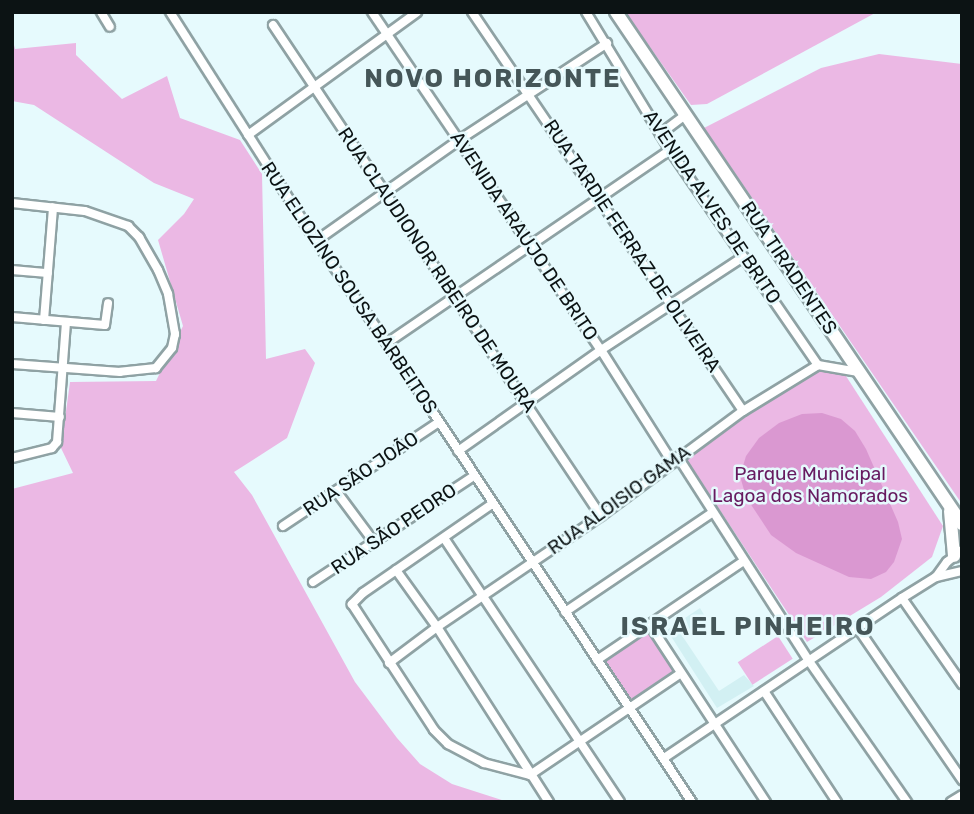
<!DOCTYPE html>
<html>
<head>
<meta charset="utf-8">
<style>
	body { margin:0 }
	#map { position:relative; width:974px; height:814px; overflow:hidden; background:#e6fafd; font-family:Rubik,sans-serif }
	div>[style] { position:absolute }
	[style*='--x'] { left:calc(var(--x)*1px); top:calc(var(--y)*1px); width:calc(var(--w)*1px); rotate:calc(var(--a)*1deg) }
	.built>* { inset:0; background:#d2f0f3 }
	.green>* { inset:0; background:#ebb8e4; transform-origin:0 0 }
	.water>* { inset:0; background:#da98d1 }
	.roads { filter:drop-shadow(2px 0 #8fa2a4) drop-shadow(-2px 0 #8fa2a4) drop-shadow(0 2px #8fa2a4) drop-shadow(0 -2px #8fa2a4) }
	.street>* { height:8px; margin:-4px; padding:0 4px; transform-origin:4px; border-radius:4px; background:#fff }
	.primary>* { height:12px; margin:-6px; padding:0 6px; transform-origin:6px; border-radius:6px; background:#fff }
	span { translate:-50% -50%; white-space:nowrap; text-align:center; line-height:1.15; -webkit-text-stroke:5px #e6fafd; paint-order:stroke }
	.street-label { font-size:19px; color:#0c1314 }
	.park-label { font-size:19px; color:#671a60 }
	.district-label { font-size:26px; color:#455658; font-weight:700; letter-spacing:2px }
	.frame { position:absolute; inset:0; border:14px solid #0c1314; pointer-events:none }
</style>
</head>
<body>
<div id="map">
	<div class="built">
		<div style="clip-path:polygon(700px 608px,706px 618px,681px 634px,719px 691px,744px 675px,754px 686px,717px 708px,667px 630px)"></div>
	</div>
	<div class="green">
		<div style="clip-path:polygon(625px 12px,877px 12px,707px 104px,691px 105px)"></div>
		<div style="clip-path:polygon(12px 37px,15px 49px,76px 43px,76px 55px,122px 99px,167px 76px,180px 118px,240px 140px,262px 174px,266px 359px,305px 349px,315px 363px,287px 438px,234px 472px,252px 495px,355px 682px,397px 738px,420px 764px,452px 784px,508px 802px,12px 802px,12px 489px,73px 473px,61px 448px,70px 382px,156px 381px,183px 326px,158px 240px,184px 214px,194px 199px,154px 183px,34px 105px,12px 101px)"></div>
		<div style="clip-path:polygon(879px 54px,962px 64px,962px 504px,704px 128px,821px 68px)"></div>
		<div style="clip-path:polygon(816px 370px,844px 373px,943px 526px,932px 557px,881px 597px,807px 642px,686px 459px,769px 399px)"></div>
		<div style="left:648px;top:630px;width:48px;height:54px;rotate:56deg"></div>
		<div style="left:778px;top:636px;width:27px;height:48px;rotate:57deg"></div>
	</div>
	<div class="water">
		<div style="clip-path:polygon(822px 413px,841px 419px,855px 431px,866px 449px,898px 522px,902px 539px,894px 562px,886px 572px,871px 579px,849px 577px,796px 553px,771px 535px,746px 497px,740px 476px,746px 456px,759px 438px,779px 423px,802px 414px)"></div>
	</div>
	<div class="roads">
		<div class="street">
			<div style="--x:101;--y:12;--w:17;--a:59"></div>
			<div style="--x:170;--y:12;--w:272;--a:57.5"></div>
			<div style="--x:316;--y:241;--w:124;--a:55.2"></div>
			<div style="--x:387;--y:343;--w:551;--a:56.4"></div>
			<div style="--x:372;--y:12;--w:408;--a:55.9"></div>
			<div style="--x:601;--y:350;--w:133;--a:57.6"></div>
			<div style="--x:472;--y:12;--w:482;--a:55.8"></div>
			<div style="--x:586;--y:12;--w:162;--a:58.7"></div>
			<div style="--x:670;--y:150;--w:261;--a:55.5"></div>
			<div style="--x:273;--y:25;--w:590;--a:56.26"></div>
			<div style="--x:660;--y:134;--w:31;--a:-37"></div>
			<div style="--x:248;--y:135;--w:209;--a:-36"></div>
			<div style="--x:12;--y:203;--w:73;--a:6.3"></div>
			<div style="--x:85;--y:211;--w:46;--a:19.2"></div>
			<div style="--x:128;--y:226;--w:16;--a:45"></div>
			<div style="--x:139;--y:237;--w:38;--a:60"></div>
			<div style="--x:158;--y:270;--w:26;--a:67"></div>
			<div style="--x:168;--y:294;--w:41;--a:80.1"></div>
			<div style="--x:175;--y:334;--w:14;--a:102"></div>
			<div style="--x:172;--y:348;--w:26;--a:129"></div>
			<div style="--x:156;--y:368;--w:36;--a:174"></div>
			<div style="--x:120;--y:372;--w:108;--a:-175.8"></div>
			<div style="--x:316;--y:241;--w:175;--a:-35.2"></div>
			<div style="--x:459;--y:140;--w:177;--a:-33.2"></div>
			<div style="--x:12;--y:270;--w:36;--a:5"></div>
			<div style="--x:12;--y:317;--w:93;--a:4.9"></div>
			<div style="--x:105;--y:325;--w:22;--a:-82"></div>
			<div style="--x:44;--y:320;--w:113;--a:-85.4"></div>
			<div style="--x:387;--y:343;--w:343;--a:-34.3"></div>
			<div style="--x:12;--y:413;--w:48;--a:4.8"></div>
			<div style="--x:458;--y:451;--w:175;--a:-35.2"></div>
			<div style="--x:601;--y:350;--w:170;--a:-33.2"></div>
			<div style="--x:678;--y:457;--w:242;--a:57.3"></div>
			<div style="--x:809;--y:661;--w:172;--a:55.2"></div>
			<div style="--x:12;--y:458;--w:41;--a:-14"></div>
			<div style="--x:52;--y:448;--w:8;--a:-50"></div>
			<div style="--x:57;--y:442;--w:120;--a:-85.7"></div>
			<div style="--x:336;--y:491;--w:64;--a:53.3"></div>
			<div style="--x:492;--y:504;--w:157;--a:145.4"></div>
			<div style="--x:363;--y:593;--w:16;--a:135"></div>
			<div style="--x:352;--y:604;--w:150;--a:56.9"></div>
			<div style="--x:434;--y:730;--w:20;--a:45"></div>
			<div style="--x:448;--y:744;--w:41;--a:27.8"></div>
			<div style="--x:484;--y:763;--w:48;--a:14.6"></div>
			<div style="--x:530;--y:775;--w:181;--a:-34"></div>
			<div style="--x:283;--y:526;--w:187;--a:-33.7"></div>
			<div style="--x:444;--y:538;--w:317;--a:56.3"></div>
			<div style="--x:396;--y:570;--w:70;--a:54.3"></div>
			<div style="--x:437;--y:627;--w:208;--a:57.4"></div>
			<div style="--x:936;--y:577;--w:19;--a:-54"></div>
			<div style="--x:947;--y:562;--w:19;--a:-39"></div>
			<div style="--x:313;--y:582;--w:193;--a:-33.4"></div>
			<div style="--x:902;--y:598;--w:105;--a:55.1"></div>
			<div style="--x:565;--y:612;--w:177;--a:-34"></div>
			<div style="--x:650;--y:625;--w:212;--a:56.8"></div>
			<div style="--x:857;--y:627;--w:186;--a:55.5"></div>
			<div style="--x:597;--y:660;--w:177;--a:-34"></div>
			<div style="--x:389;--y:663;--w:60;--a:-36.9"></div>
			<div style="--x:437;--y:627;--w:198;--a:-34.1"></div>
			<div style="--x:601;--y:516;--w:177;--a:-36.5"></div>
			<div style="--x:743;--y:411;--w:88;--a:-31.5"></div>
			<div style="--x:818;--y:365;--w:41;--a:9.9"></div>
			<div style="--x:764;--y:691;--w:133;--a:56.7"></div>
			<div style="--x:664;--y:758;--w:287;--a:-33.9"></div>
			<div style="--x:902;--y:598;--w:40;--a:-32"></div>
			<div style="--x:936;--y:577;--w:27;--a:-13"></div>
			<div style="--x:951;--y:802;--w:13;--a:-32"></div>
		</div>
		<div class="primary">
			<div style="--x:616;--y:12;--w:618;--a:55.95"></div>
			<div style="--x:950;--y:511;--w:45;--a:84.9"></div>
		</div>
	</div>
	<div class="street-label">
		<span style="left:712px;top:207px;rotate:56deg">AVENIDA ALVES DE BRITO</span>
		<span style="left:524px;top:236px;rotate:56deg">AVENIDA ARAUJO DE BRITO</span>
		<span style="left:632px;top:246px;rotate:56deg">RUA TARDIE FERRAZ DE OLIVEIRA</span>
		<span style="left:789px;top:268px;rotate:56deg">RUA TIRADENTES</span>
		<span style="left:437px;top:270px;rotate:56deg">RUA CLAUDIONOR RIBEIRO DE MOURA</span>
		<span style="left:349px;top:288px;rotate:56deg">RUA ELIOZINO SOUSA BARBEITOS</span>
		<span style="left:361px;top:474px;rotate:-34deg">RUA SÃO JOÃO</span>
		<span style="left:619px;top:500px;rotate:-36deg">RUA ALOISIO GAMA</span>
		<span style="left:394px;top:529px;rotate:-34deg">RUA SÃO PEDRO</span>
	</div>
	<div class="park-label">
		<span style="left:810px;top:485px">Parque Municipal<br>Lagoa dos Namorados</span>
	</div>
	<div class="district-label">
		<span style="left:493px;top:79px">NOVO HORIZONTE</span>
		<span style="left:748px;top:627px">ISRAEL PINHEIRO</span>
	</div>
	<div class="frame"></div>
</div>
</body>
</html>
